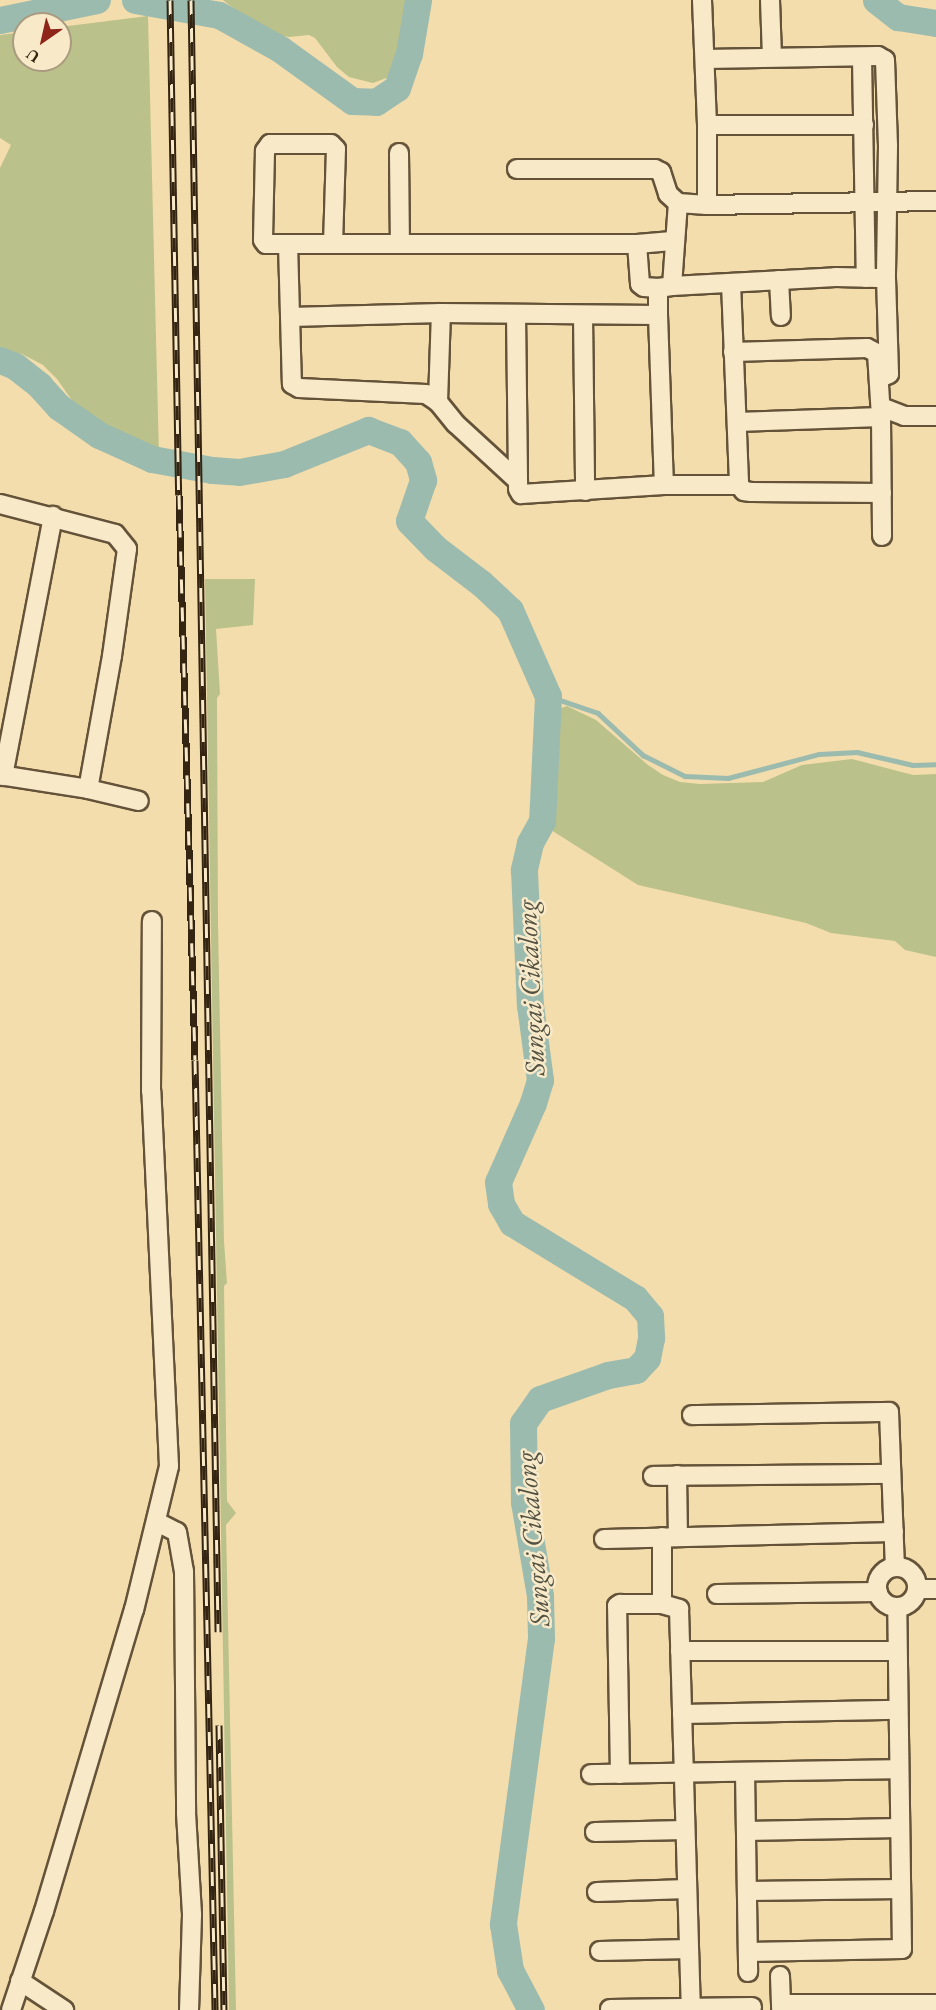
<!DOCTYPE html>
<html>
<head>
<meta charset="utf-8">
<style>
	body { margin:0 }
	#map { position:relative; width:936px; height:2010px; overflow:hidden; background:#f4ddac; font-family:"EB Garamond",serif }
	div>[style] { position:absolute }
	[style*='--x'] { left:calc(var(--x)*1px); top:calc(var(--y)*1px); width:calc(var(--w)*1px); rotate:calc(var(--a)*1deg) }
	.green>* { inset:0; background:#bbc18a }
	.stream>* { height:4.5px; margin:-2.25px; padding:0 2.25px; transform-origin:2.25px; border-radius:2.25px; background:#9cbbaf }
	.river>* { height:27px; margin:-13.5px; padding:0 13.5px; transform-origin:13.5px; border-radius:13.5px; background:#9cbbaf }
	.roads { filter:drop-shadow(2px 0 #645339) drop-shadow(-2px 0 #645339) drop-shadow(0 2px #645339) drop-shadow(0 -2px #645339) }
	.minor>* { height:18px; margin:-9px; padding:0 9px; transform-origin:9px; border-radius:9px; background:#f8e9c9 }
	.minor>.ring { margin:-9px; padding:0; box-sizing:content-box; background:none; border:18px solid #f8e9c9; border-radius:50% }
	.rail>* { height:7px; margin-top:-3.5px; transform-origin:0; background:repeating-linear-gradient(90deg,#f8e9c9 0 14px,#342513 0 28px); box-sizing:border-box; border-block:2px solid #342513 }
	span { translate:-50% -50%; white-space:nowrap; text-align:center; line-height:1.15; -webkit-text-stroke:5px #f8e9c9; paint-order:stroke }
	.water-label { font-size:28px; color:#535242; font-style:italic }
	.north { position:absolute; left:12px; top:12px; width:60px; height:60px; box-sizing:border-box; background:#f8e9c9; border:2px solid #aa9b80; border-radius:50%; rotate:214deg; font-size:16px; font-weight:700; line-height:24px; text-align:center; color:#342513 }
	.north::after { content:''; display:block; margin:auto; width:21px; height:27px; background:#8f2418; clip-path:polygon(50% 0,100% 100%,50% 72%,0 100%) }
</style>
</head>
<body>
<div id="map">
	<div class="green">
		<div style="clip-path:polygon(223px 0,410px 0,399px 62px,389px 77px,373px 83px,349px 77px,337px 67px,315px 38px,309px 35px,289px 37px,272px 34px,258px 28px)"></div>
		<div style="clip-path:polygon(148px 16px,159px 457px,142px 451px,117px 437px,76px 406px,57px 379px,43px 365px,22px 354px,0 352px,0 168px,11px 145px,0 138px,0 35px,24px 32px,24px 60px,60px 60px,60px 27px)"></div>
		<div style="clip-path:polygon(205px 579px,255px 579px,253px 625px,216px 629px,220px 694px,217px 698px,218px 923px,224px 1241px,227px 1283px,224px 1286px,227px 1501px,236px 1513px,226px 1525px,236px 2010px,229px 2010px)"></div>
		<div style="clip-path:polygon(567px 706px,596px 720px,648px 765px,663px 775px,680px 782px,700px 784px,763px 782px,802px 765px,852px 759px,913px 775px,936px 774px,936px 957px,905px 950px,895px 941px,831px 933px,806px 923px,638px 885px,551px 830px,556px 710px)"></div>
	</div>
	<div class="stream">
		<div style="--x:548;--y:696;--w:53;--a:18.8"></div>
		<div style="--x:598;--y:713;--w:62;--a:43"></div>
		<div style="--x:643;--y:755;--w:47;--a:26.6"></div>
		<div style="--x:685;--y:776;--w:43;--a:2.7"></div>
		<div style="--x:728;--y:778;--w:94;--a:-14.8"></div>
		<div style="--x:819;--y:754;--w:38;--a:-3"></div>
		<div style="--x:857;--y:752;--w:57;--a:13.1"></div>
		<div style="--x:913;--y:765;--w:23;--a:-2"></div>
	</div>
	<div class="river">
		<div style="--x:135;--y:0;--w:85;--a:10.1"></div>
		<div style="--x:219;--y:15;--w:70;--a:29.1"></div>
		<div style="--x:280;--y:49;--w:89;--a:35.8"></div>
		<div style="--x:352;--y:101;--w:24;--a:2"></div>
		<div style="--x:376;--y:102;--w:25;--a:-34"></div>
		<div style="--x:397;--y:88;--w:36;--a:-71"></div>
		<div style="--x:409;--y:54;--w:55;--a:-80.5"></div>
		<div style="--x:876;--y:0;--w:28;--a:38"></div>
		<div style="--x:898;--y:17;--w:38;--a:9"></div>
		<div style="--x:0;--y:20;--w:99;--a:-11.7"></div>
		<div style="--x:0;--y:360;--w:16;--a:22"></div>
		<div style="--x:15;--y:366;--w:31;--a:38"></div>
		<div style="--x:39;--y:385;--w:30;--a:48"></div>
		<div style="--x:59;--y:407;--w:49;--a:35"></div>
		<div style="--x:99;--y:435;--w:58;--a:24.4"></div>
		<div style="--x:152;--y:459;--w:61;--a:10.4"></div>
		<div style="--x:212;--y:470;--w:27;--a:4"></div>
		<div style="--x:239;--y:472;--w:46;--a:-10.1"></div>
		<div style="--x:284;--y:464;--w:91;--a:-22"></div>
		<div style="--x:368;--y:430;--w:34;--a:21"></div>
		<div style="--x:400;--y:442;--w:27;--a:48"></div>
		<div style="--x:418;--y:462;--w:19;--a:74"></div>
		<div style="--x:423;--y:480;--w:43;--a:108.9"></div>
		<div style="--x:409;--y:521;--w:37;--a:46"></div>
		<div style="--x:435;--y:548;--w:58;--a:37.3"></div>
		<div style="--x:481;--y:583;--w:40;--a:43"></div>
		<div style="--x:510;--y:610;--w:94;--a:66.2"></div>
		<div style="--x:548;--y:696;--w:125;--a:92.7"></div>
		<div style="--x:542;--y:821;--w:25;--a:119"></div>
		<div style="--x:530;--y:843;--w:28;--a:103"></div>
		<div style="--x:524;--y:870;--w:135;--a:87.5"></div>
		<div style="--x:530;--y:1005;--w:76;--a:82.4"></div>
		<div style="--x:540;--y:1080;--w:24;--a:107"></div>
		<div style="--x:533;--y:1103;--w:86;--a:113.9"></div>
		<div style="--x:498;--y:1182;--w:22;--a:82"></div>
		<div style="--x:501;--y:1204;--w:22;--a:60"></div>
		<div style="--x:512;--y:1223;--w:144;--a:31.4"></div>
		<div style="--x:635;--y:1298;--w:23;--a:50"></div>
		<div style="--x:650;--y:1316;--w:22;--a:87"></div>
		<div style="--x:651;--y:1338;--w:20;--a:101"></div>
		<div style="--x:647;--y:1358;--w:16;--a:133"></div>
		<div style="--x:636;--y:1370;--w:28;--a:170"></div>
		<div style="--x:608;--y:1375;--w:72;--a:160.6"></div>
		<div style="--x:540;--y:1399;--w:29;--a:125"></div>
		<div style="--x:523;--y:1423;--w:79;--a:89.3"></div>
		<div style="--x:524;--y:1502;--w:95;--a:80.3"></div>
		<div style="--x:540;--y:1596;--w:42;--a:88.6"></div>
		<div style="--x:541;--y:1638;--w:289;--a:97.6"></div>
		<div style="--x:503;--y:1924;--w:47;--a:81.3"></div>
		<div style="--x:510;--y:1970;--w:45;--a:62.3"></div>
	</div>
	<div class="roads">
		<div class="minor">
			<div style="--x:702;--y:0;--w:125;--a:87.7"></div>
			<div style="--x:707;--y:125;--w:80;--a:90"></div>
			<div style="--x:770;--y:0;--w:57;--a:88"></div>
			<div style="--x:862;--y:58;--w:220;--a:89"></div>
			<div style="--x:705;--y:59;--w:173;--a:-1"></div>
			<div style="--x:878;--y:56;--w:8;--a:30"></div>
			<div style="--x:885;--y:60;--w:86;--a:88"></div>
			<div style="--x:888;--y:146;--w:132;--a:90.9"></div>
			<div style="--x:886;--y:278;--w:96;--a:88.2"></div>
			<div style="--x:889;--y:374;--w:10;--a:156"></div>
			<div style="--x:707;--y:125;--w:157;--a:0"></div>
			<div style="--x:399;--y:153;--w:89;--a:89.4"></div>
			<div style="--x:517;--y:169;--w:138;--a:0"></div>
			<div style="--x:655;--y:169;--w:7;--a:27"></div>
			<div style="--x:661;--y:172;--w:23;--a:72"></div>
			<div style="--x:668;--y:194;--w:13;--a:42"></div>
			<div style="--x:288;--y:244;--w:140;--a:88.4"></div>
			<div style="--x:292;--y:384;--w:8;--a:30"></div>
			<div style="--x:299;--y:388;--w:127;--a:2.7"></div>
			<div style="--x:426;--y:394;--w:14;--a:34"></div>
			<div style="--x:438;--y:402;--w:28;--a:51"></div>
			<div style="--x:456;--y:424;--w:84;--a:42.6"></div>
			<div style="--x:333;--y:244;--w:95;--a:-88.2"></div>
			<div style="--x:336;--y:149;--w:7;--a:-135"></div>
			<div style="--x:331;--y:144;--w:61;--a:180"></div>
			<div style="--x:270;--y:144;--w:9;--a:126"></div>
			<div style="--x:265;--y:151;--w:89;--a:91.3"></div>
			<div style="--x:263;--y:240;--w:5;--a:53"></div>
			<div style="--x:266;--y:244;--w:371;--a:0"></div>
			<div style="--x:637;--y:244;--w:38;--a:-5"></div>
			<div style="--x:637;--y:244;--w:40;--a:85.7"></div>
			<div style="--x:640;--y:284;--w:5;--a:37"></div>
			<div style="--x:644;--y:287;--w:14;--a:4"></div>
			<div style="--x:658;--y:288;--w:14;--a:-8"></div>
			<div style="--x:672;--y:286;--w:83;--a:-85.9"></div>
			<div style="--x:678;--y:203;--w:29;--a:4"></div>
			<div style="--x:707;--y:205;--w:229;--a:-1"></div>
			<div style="--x:779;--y:280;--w:36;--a:87"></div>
			<div style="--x:731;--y:283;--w:202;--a:87.7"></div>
			<div style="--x:672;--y:286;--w:164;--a:-3.1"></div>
			<div style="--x:836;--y:277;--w:42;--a:1.4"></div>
			<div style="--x:516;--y:314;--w:175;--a:89.3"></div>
			<div style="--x:518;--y:489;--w:6;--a:59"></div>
			<div style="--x:521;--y:494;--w:143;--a:-3.6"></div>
			<div style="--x:664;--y:485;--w:75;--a:0"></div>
			<div style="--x:583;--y:315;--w:176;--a:89.3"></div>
			<div style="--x:658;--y:315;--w:170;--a:88"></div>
			<div style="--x:290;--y:317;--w:151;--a:-1.5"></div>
			<div style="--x:441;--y:313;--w:217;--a:0.5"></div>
			<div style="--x:658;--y:315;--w:27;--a:-90"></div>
			<div style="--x:733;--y:352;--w:134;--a:-1.7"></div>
			<div style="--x:867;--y:348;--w:11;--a:27"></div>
			<div style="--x:877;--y:353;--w:64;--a:86.4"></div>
			<div style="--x:881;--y:417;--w:119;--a:89.5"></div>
			<div style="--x:438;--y:402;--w:89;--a:-88.1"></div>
			<div style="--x:881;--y:407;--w:25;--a:21"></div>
			<div style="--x:904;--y:416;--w:32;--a:0"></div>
			<div style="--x:737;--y:422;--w:144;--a:-2"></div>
			<div style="--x:739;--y:485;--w:8;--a:50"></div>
			<div style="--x:744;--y:491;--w:7;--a:8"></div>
			<div style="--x:751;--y:492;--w:131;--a:0.4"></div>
			<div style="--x:0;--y:504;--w:119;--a:14.6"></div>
			<div style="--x:115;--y:534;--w:19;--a:51"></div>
			<div style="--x:127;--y:549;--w:108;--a:98"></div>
			<div style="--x:112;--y:656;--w:135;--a:100.2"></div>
			<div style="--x:0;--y:775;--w:89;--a:9"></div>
			<div style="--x:88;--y:789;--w:52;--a:13.2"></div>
			<div style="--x:3;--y:776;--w:265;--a:-79.1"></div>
			<div style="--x:692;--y:1415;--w:197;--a:-0.9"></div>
			<div style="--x:889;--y:1412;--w:155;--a:87.8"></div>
			<div style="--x:677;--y:1475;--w:62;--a:89.1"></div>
			<div style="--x:653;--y:1476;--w:238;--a:-0.5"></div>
			<div style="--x:157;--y:1522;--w:22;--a:27"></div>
			<div style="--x:177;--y:1532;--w:40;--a:80"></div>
			<div style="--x:184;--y:1571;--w:242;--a:89.5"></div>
			<div style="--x:186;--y:1813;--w:102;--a:86.6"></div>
			<div style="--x:192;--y:1915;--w:95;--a:91.8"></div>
			<div style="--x:604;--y:1539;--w:290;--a:-1.4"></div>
			<div class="ring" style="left:877px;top:1567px;width:22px;height:22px"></div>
			<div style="--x:917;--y:1589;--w:19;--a:0"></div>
			<div style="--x:717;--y:1594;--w:161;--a:-0.7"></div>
			<div style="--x:662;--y:1604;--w:18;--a:16"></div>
			<div style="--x:679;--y:1609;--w:401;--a:88.3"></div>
			<div style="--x:680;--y:1651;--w:217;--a:0"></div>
			<div style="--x:682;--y:1714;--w:216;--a:-1.1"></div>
			<div style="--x:745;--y:1772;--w:200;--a:89.1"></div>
			<div style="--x:591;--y:1774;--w:308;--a:-0.9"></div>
			<div style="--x:620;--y:1774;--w:168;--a:-91"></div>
			<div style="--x:617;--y:1606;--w:4;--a:-34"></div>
			<div style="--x:620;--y:1604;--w:42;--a:0"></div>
			<div style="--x:662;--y:1604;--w:67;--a:-90"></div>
			<div style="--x:746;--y:1831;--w:154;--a:-1.1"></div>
			<div style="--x:595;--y:1832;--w:90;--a:-1.3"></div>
			<div style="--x:747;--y:1891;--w:154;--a:-0.7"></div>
			<div style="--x:597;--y:1892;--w:90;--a:-1.9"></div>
			<div style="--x:600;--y:1951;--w:89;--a:-1.3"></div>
			<div style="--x:748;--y:1952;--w:154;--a:-1.1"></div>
			<div style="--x:902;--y:1949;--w:342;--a:-90.8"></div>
			<div style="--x:780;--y:1976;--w:34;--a:88"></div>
			<div style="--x:20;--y:1981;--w:53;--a:33.4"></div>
			<div style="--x:781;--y:2004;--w:155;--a:0"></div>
			<div style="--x:610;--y:2009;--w:142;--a:-0.8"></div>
			<div style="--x:11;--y:2010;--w:104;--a:-71.6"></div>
			<div style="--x:44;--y:1911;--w:314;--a:-73.4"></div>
			<div style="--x:134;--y:1610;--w:148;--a:-76.3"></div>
			<div style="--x:169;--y:1466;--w:375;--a:-92.7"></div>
			<div style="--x:151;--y:1091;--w:170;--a:-89.7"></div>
		</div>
	</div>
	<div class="rail">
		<div style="--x:170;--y:0;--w:495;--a:89"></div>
		<div style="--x:179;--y:495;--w:565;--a:88.38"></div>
		<div style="--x:195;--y:1060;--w:950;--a:88.79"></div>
		<div style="--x:191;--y:0;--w:1632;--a:89.05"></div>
		<div style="--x:219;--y:1725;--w:285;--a:89"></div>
	</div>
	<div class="water-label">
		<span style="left:530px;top:988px;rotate:-93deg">Sungai Cikalong</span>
		<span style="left:532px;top:1539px;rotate:-95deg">Sungai Cikalong</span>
	</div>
	<div class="north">U</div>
</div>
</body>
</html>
